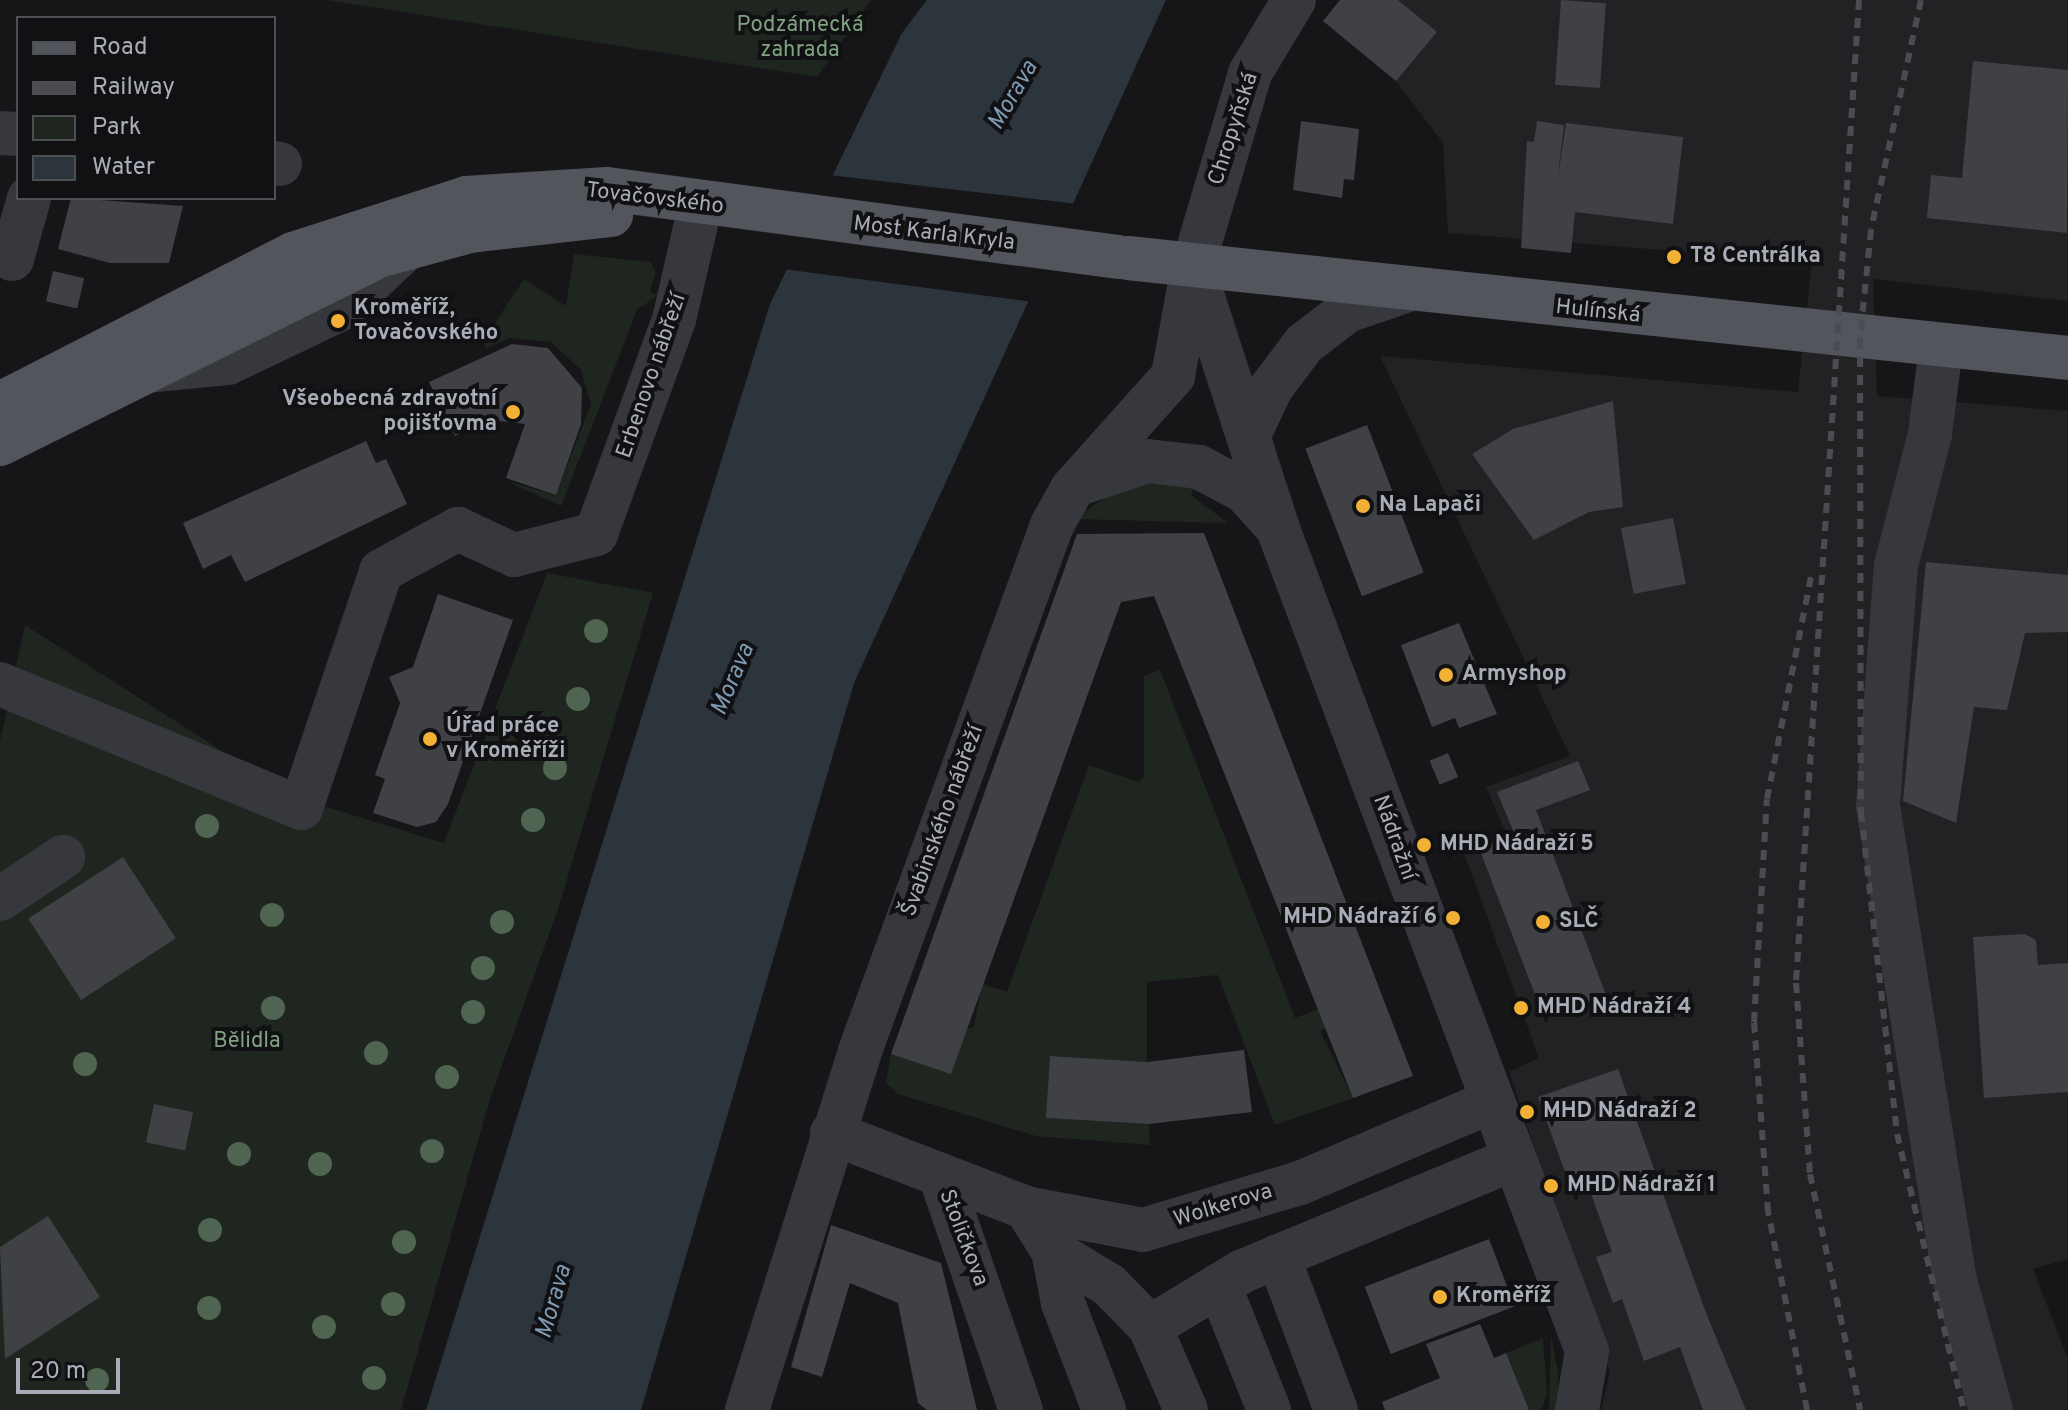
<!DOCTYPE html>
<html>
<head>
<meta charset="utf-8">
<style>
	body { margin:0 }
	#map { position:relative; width:2068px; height:1410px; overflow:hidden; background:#161618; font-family:Overpass,sans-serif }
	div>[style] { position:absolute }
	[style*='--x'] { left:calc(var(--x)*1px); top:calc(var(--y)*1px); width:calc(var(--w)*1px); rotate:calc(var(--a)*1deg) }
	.built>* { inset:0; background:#222225 }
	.green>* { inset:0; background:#1e261f }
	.water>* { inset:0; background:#2c353c }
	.pier>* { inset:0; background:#161618 }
	.building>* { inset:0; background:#404145; transform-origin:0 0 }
	.minor>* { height:44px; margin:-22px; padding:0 22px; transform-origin:22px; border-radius:22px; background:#37383d }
	.major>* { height:44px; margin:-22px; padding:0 22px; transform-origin:22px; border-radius:22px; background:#53555c }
	.rail>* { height:6px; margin-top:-3px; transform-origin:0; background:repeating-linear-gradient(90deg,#4a4c52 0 10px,transparent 0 18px) }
	.trees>* { width:24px; height:24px; margin:-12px; border-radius:50%; background:#506452 }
	.dots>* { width:22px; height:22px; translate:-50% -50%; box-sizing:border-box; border:4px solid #111113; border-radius:50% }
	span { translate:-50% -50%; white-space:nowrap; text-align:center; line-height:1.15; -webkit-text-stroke:8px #111113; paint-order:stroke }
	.park-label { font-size:22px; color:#7fa381 }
	.street-label { font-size:22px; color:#a8adb8 }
	.poi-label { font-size:22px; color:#a8adb8; font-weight:700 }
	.left { translate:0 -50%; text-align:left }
	.right { translate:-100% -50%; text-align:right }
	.water-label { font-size:24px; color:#7f9bb3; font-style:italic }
	.legend { position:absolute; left:16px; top:16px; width:260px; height:184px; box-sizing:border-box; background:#111113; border:2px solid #4d4f55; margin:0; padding:10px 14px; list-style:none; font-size:24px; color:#a8adb8 }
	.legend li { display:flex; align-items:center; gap:16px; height:40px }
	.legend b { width:40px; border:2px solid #4d4f55 }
	.scale { position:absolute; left:16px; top:1358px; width:104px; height:36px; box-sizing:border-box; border:4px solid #a8adb8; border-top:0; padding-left:10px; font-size:24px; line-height:28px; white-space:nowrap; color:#a8adb8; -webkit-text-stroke:6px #111113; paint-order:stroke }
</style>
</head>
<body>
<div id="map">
	<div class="built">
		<div style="clip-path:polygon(1340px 0,2068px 0,2068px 301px,1873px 279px,1877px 396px,2068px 411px,2068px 1259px,2033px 1269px,2068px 1359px,2068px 1410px,1601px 1410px,1610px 1372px,1509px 1072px,1539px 1058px,1462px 848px,1506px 833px,1486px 787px,1570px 756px,1380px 356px,1798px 392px,1812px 262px,1448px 233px,1443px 143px,1396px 81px,1323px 21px)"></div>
	</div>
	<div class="green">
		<div style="clip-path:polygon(327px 0,871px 0,817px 77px)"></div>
		<div style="clip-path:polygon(574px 254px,650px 262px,656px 272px,650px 292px,658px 295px,637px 310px,561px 506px,506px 481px,556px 495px,591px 404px,581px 370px,551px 342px,510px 338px,486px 348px,483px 341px,524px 279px,566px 306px)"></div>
		<div style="clip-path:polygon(1129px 481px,1194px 486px,1191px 495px,1228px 523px,1074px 519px)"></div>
		<div style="clip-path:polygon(547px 573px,653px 593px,558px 909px,490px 1099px,401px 1410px,0 1410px,0 741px,25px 625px,294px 797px,444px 843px)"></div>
		<div style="clip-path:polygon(1160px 670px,1295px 1018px,1319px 1009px,1326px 1028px,1320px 1031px,1353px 1098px,1275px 1125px,1218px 975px,1147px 982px,1147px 1062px,1050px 1056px,1047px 1118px,1149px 1124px,1150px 1145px,1036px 1136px,898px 1094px,886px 1083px,891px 1054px,974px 1027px,982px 984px,1007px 992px,1089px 765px,1139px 782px,1144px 776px,1144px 676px)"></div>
		<div style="clip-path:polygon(1551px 1336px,1558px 1372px,1559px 1410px,1549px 1410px)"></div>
		<div style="clip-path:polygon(1543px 1338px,1547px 1394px,1541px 1410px,1529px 1410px,1506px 1353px)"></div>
	</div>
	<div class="water">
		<div style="clip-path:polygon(927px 0,1166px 0,854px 683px,641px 1410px,426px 1410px,770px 304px,902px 33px)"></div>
	</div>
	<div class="pier">
		<div style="clip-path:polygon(829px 175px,1077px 204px,1033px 302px,783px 269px)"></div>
	</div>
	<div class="building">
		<div style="clip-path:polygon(1340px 0,1398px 0,1437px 32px,1396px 81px,1323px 21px)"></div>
		<div style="left:1561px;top:0;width:45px;height:85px;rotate:4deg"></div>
		<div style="clip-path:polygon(1973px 61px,2068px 70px,2067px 233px,1927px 218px,1931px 175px,1962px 178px)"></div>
		<div style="clip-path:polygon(1301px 121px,1359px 129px,1354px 180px,1344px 179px,1342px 198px,1293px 190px)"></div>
		<div style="clip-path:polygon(1537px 121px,1564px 125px,1557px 184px,1566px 123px,1683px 137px,1673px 224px,1575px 212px,1571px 253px,1521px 248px,1527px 141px,1534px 142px)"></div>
		<div style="clip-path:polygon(71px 198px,183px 206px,169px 263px,110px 263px,58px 249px)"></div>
		<div style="left:1667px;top:250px;width:15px;height:13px;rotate:8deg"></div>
		<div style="left:53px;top:271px;width:32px;height:31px;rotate:13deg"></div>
		<div style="clip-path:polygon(512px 344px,548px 348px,582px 388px,581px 424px,556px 495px,506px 478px,525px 424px,489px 420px,455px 436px,429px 382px)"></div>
		<div style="clip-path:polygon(1613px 401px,1623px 507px,1589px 512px,1534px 540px,1472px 454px,1513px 429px)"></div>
		<div style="left:1367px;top:425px;width:158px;height:66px;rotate:69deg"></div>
		<div style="clip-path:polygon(366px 441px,376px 463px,386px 459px,407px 504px,245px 582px,231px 555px,203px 569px,183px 523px)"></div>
		<div style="left:1673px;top:518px;width:67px;height:53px;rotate:79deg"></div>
		<div style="clip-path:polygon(1204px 533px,1413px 1076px,1353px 1098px,1154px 596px,1121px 602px,951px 1074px,891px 1054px,1077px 534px)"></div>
		<div style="clip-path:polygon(1926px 562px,2068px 575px,2068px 632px,2025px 633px,2007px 710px,1974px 707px,1956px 823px,1903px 801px)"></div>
		<div style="clip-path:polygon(438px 594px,513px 620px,448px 804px,436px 822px,417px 827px,373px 813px,385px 779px,375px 775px,400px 703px,389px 677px,413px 667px)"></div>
		<div style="clip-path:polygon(1459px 623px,1497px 714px,1459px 728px,1455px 718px,1432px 727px,1401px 645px)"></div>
		<div style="left:1448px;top:753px;width:26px;height:20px;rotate:67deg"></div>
		<div style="clip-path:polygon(1578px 761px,1590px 790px,1536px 810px,1606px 995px,1544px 1018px,1479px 848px,1515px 835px,1497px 792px)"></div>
		<div style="left:123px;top:857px;width:97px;height:113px;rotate:57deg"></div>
		<div style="clip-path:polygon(2025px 934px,2036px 940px,2038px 965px,2068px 963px,2068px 1092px,1984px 1098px,1973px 937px)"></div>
		<div style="clip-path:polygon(1244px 1050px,1252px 1112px,1149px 1124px,1046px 1118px,1050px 1056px,1147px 1062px)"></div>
		<div style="clip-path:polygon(1618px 1069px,1706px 1313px,1746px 1410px,1703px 1410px,1680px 1347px,1644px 1361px,1622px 1299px,1613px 1303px,1596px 1257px,1612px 1252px,1585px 1177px,1569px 1183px,1538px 1097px)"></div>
		<div style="left:154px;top:1104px;width:40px;height:39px;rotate:12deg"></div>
		<div style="clip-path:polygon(48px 1216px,100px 1297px,5px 1359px,0 1247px)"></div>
		<div style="clip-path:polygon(831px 1225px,941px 1263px,977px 1410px,927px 1410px,918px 1403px,898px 1303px,850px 1283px,822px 1377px,791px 1367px)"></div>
		<div style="left:1489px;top:1239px;width:72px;height:133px;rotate:69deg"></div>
		<div style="clip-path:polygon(1480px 1324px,1494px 1358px,1506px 1353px,1529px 1410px,1385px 1410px,1382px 1402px,1440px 1378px,1426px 1344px)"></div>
	</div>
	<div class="minor">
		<div style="--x:0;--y:133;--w:18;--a:3"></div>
		<div style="--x:274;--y:163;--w:6;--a:9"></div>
		<div style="--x:12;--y:259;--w:63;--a:-74.4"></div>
		<div style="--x:1196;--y:276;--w:266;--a:72"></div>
		<div style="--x:1278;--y:529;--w:878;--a:69.4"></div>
		<div style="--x:1587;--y:1351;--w:60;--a:99.6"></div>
		<div style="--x:1941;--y:347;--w:88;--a:97.2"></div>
		<div style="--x:1930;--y:434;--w:135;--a:104.5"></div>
		<div style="--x:1896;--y:565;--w:242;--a:94.3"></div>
		<div style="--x:1878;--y:806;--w:477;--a:80.8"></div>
		<div style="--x:1954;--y:1277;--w:138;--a:74.5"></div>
		<div style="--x:145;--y:371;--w:83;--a:-5.5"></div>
		<div style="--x:228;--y:363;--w:127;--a:-25.6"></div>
		<div style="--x:343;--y:308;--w:92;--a:-43.2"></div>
		<div style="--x:1249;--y:435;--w:52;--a:-64.9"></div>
		<div style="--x:1271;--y:388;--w:55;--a:-53.1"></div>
		<div style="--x:1304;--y:344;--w:54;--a:-37.5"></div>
		<div style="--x:1347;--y:311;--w:61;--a:-19"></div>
		<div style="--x:1081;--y:483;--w:70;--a:-18.4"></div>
		<div style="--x:1147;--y:461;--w:52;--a:6.6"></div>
		<div style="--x:1199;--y:467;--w:51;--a:28.1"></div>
		<div style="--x:1244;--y:491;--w:45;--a:47.7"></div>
		<div style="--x:0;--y:684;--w:326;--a:22.4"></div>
		<div style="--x:301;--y:808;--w:250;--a:-71.3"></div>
		<div style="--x:381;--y:571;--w:88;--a:-28.6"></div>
		<div style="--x:458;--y:529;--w:62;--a:24.9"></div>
		<div style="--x:514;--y:555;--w:85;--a:-14.4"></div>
		<div style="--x:596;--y:534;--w:228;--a:-70"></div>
		<div style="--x:674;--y:320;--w:108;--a:-77.1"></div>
		<div style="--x:0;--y:899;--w:76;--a:-33.7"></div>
		<div style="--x:832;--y:1133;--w:208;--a:21.1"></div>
		<div style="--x:1026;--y:1208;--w:119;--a:10.6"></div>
		<div style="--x:1143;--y:1230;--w:164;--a:-16.7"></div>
		<div style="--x:1300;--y:1183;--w:209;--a:-23.1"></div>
		<div style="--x:942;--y:1181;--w:242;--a:71"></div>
		<div style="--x:1026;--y:1208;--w:51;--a:57.9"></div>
		<div style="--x:1053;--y:1251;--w:53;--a:79.1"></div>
		<div style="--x:1063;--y:1303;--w:115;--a:69"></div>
		<div style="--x:1053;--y:1251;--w:66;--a:31.3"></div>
		<div style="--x:1109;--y:1285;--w:59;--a:45.7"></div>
		<div style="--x:1150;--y:1327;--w:90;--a:66.6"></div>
		<div style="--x:1278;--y:1256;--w:165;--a:69.4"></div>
		<div style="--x:1219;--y:1285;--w:135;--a:68.2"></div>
		<div style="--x:1150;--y:1327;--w:109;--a:-31.1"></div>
		<div style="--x:1243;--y:1271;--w:293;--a:-22.5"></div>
		<div style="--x:747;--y:1410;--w:376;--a:-72.5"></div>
		<div style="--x:860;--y:1051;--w:560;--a:-69.95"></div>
		<div style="--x:1052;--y:525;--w:41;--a:-60.9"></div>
		<div style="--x:1072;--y:489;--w:152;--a:-48.2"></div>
		<div style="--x:1173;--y:376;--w:112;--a:-79.7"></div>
		<div style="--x:1193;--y:266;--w:201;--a:-73.5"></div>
		<div style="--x:1250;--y:73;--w:85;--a:-58.9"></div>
	</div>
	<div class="major">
		<div style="--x:1128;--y:258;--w:945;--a:6.07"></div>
		<div style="--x:0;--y:404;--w:329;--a:-27.1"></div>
		<div style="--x:293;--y:254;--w:182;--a:-17.9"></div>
		<div style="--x:466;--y:198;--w:141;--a:-3.7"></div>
		<div style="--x:607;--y:189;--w:516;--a:7.58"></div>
		<div style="--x:0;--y:444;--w:422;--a:-26.4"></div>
		<div style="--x:378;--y:256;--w:95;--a:-15.2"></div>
		<div style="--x:470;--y:231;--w:142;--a:-6.5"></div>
	</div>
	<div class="rail">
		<div style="--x:1859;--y:0;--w:985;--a:93.67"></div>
		<div style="--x:1796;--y:983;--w:192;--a:85.8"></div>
		<div style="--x:1810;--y:1174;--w:241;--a:78"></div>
		<div style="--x:1921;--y:0;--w:235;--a:102.3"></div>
		<div style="--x:1871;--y:230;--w:110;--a:95.8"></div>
		<div style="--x:1860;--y:339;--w:473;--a:89.9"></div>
		<div style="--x:1861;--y:812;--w:324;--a:83.6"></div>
		<div style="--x:1897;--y:1134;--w:284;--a:76.4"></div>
		<div style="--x:1807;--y:1410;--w:202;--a:-101.1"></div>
		<div style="--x:1768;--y:1212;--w:191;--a:-94.2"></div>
		<div style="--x:1754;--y:1022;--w:223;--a:-86.7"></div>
		<div style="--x:1767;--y:799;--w:227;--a:-78.8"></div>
	</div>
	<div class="trees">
		<div style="left:596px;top:631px"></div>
		<div style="left:578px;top:699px"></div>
		<div style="left:555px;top:768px"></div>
		<div style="left:533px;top:820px"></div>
		<div style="left:207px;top:826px"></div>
		<div style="left:272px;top:915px"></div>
		<div style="left:502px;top:922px"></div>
		<div style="left:483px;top:968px"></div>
		<div style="left:273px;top:1008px"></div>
		<div style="left:473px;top:1012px"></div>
		<div style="left:376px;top:1053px"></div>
		<div style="left:85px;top:1064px"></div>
		<div style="left:447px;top:1077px"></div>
		<div style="left:432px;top:1151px"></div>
		<div style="left:239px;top:1154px"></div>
		<div style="left:320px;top:1164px"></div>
		<div style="left:210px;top:1230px"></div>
		<div style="left:404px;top:1242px"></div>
		<div style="left:393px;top:1304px"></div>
		<div style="left:209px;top:1308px"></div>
		<div style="left:324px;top:1327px"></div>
		<div style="left:374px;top:1378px"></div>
		<div style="left:97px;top:1380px"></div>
	</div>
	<div class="dots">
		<div style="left:1674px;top:257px;background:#f2b134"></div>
		<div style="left:338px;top:321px;background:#f2b134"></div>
		<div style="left:513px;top:412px;background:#f2b134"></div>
		<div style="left:1363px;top:506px;background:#f2b134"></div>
		<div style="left:1446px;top:675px;background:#f2b134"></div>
		<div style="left:430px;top:739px;background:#f2b134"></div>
		<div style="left:1424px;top:845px;background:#f2b134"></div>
		<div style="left:1453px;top:918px;background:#f2b134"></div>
		<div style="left:1543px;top:922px;background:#f2b134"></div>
		<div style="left:1521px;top:1008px;background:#f2b134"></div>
		<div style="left:1527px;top:1112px;background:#f2b134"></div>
		<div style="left:1551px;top:1186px;background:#f2b134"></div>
		<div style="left:1440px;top:1297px;background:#f2b134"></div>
	</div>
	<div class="park-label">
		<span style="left:800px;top:38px">Podzámecká<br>zahrada</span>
		<span style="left:247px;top:1042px">Bělidla</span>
	</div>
	<div class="street-label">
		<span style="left:1234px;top:129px;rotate:-72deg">Chropyňská</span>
		<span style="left:655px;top:199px;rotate:7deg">Tovačovského</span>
		<span style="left:934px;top:234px;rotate:7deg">Most Karla Kryla</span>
		<span style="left:1598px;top:312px;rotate:6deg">Hulínská</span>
		<span style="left:652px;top:376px;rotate:-71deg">Erbenovo nábřeží</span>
		<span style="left:943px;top:821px;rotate:-70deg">Švabinského nábřeží</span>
		<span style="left:1394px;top:838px;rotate:70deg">Nádražní</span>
		<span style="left:1223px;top:1206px;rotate:-17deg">Wolkerova</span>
		<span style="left:963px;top:1238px;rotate:69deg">Stoličkova</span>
	</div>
	<div class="poi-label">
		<span class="left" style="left:1690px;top:257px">T8 Centrálka</span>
		<span class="left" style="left:354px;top:321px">Kroměříž,<br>Tovačovského</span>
		<span class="right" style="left:497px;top:412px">Všeobecná zdravotní<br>pojišťovma</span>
		<span class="left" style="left:1379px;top:506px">Na Lapači</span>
		<span class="left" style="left:1462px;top:675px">Armyshop</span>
		<span class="left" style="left:446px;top:739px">Úřad práce<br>v Kroměříži</span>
		<span class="left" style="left:1440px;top:845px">MHD Nádraží 5</span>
		<span class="right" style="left:1437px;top:918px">MHD Nádraží 6</span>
		<span class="left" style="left:1559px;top:922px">SLČ</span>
		<span class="left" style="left:1537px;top:1008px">MHD Nádraží 4</span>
		<span class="left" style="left:1543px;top:1112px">MHD Nádraží 2</span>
		<span class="left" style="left:1567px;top:1186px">MHD Nádraží 1</span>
		<span class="left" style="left:1456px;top:1297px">Kroměříž</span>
	</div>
	<div class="water-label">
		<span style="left:1014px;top:96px;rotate:-60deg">Morava</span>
		<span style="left:734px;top:680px;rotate:-67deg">Morava</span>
		<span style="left:555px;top:1302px;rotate:-74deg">Morava</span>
	</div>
	<ul class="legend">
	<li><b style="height:10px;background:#53555c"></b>Road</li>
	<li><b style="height:10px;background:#4a4c52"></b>Railway</li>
	<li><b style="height:22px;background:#1e261f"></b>Park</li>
	<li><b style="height:22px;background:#2c353c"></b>Water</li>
	</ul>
	<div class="scale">20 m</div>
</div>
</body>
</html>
